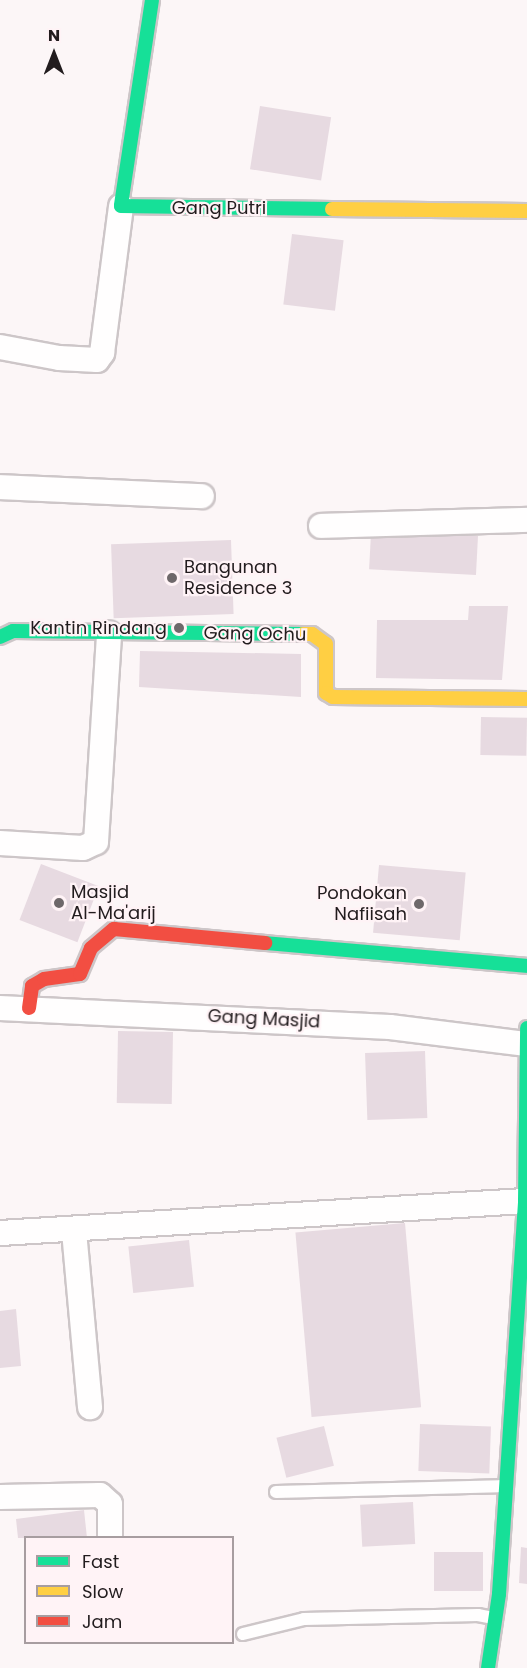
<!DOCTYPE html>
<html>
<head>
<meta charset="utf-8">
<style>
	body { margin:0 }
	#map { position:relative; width:527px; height:1668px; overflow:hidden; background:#fcf6f7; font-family:Poppins,sans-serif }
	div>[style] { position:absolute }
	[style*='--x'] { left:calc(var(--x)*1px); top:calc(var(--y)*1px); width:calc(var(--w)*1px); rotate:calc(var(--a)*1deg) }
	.building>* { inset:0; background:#e7dae1; transform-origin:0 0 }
	.roads { filter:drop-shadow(2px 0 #cdc6c8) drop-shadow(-2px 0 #cdc6c8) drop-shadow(0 2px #cdc6c8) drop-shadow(0 -2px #cdc6c8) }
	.lane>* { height:12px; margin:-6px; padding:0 6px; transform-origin:6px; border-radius:6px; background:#fffefe }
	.street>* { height:24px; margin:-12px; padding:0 12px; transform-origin:12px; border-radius:12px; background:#fffefe }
	.fast>* { height:14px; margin:-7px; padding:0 7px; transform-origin:7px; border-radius:7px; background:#16e098 }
	.slow>* { height:14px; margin:-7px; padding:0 7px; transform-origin:7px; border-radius:7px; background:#ffcf43 }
	.jam>* { height:14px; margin:-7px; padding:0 7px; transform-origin:7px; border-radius:7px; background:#f24e42 }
	.dots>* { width:16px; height:16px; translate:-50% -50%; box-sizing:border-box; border:3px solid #fff3f6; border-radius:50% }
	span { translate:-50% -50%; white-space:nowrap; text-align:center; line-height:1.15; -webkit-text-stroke:4.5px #fff3f6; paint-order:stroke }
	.street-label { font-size:18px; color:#221c1e }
	.poi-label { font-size:18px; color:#221c1e }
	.left { translate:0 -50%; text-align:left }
	.right { translate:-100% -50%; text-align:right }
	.legend { position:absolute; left:24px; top:1536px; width:210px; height:108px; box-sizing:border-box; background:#fff3f6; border:2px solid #a79da0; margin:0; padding:8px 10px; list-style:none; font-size:18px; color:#221c1e }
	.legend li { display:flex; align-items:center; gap:12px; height:30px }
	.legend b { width:30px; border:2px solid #a79da0 }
	.north { position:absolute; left:24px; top:24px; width:60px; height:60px; -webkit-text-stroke:4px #fff3f6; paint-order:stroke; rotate:0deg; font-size:16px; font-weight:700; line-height:24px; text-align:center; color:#221c1e }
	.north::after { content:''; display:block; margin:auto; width:21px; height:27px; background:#221c1e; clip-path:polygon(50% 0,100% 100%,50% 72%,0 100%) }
</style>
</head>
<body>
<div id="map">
	<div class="building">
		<div style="left:260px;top:106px;width:72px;height:64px;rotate:9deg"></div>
		<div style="left:292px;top:234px;width:52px;height:71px;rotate:7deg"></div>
		<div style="left:478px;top:536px;width:39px;height:107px;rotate:93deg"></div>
		<div style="left:231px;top:540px;width:74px;height:120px;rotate:88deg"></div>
		<div style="clip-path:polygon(469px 606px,508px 606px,502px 680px,376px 678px,377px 620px,468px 620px)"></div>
		<div style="clip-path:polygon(140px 651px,301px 654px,301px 697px,139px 687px)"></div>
		<div style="left:481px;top:717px;width:46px;height:38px;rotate:1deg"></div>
		<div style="left:41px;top:864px;width:62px;height:60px;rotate:21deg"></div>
		<div style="left:379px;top:865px;width:87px;height:68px;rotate:5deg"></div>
		<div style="left:173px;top:1032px;width:72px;height:55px;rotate:91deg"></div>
		<div style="left:425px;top:1051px;width:67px;height:60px;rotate:88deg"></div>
		<div style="left:405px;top:1223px;width:185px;height:110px;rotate:85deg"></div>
		<div style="left:189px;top:1240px;width:47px;height:61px;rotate:84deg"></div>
		<div style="clip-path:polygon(16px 1309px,21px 1366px,0 1368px,0 1311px)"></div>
		<div style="left:420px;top:1424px;width:71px;height:47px;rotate:2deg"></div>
		<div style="left:324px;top:1426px;width:41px;height:49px;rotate:76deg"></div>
		<div style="left:413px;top:1502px;width:42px;height:53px;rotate:87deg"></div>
		<div style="clip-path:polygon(84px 1510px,87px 1538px,18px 1538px,16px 1519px)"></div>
		<div style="clip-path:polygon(521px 1547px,527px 1548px,527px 1584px,519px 1583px)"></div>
		<div style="left:434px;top:1552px;width:49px;height:39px"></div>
	</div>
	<div class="roads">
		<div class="lane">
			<div style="--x:276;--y:1492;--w:228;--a:-1.5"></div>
			<div style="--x:243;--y:1634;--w:63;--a:-13.8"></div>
			<div style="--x:304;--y:1619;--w:174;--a:-1.3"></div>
			<div style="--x:478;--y:1615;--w:16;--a:11"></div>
		</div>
		<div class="street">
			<div style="--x:0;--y:347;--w:60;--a:10.6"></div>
			<div style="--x:59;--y:358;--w:38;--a:3"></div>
			<div style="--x:97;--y:360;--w:9;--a:-54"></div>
			<div style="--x:102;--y:353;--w:148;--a:-82.6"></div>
			<div style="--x:0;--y:487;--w:202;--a:2.6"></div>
			<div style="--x:321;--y:526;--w:206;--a:-1.7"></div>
			<div style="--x:0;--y:843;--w:83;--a:3.4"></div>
			<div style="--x:83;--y:848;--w:14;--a:-25"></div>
			<div style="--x:96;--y:842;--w:209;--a:-86.4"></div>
			<div style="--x:0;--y:1008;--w:390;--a:2.8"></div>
			<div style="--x:390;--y:1027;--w:138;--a:7.1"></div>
			<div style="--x:74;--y:1231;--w:177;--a:84.8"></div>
			<div style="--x:0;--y:1233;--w:526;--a:-3.49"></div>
			<div style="--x:0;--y:1497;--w:100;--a:-1.1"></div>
			<div style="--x:100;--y:1495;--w:13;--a:42"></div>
			<div style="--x:110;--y:1504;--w:34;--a:90"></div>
		</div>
		<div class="fast">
			<div style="--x:152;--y:0;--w:208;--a:98.6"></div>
			<div style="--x:121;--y:206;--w:211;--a:0.8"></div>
			<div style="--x:0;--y:637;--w:14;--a:-25"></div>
			<div style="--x:13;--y:631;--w:290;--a:0.6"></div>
			<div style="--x:265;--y:943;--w:263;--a:5"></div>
			<div style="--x:488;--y:1668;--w:75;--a:-81.5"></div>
			<div style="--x:499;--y:1594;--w:394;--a:-86.2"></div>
			<div style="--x:525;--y:1201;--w:173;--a:-89.3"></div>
		</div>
		<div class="slow">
			<div style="--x:332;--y:209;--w:195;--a:0.6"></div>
			<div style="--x:303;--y:634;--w:9;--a:0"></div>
			<div style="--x:312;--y:634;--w:17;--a:36"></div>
			<div style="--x:326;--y:644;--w:49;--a:90"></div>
			<div style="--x:326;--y:693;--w:8;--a:30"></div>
			<div style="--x:333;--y:697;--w:194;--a:0.6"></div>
		</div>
		<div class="jam">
			<div style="--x:29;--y:1008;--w:22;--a:-82"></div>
			<div style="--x:32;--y:986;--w:14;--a:-30"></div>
			<div style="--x:44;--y:979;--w:36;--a:-8"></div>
			<div style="--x:80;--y:974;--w:28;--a:-67"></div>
			<div style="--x:91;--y:948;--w:30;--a:-40"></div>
			<div style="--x:114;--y:929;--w:152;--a:5.3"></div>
		</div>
	</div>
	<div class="dots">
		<div style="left:172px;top:578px;background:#6e686a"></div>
		<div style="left:179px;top:628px;background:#6e686a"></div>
		<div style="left:59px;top:903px;background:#6e686a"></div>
		<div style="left:419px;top:904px;background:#6e686a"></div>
	</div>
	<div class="street-label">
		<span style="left:219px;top:208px">Gang Putri</span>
		<span style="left:255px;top:634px;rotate:1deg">Gang Ochu</span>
		<span style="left:264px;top:1019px;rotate:3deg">Gang Masjid</span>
	</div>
	<div class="poi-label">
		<span class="left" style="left:184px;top:578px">Bangunan<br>Residence 3</span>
		<span class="right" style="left:167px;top:628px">Kantin Rindang</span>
		<span class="left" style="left:71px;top:903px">Masjid<br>Al-Ma'arij</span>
		<span class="right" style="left:407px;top:904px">Pondokan<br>Nafiisah</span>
	</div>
	<ul class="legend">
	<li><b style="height:8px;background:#16e098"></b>Fast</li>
	<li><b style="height:8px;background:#ffcf43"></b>Slow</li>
	<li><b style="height:8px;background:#f24e42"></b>Jam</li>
	</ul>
	<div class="north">N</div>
</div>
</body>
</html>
